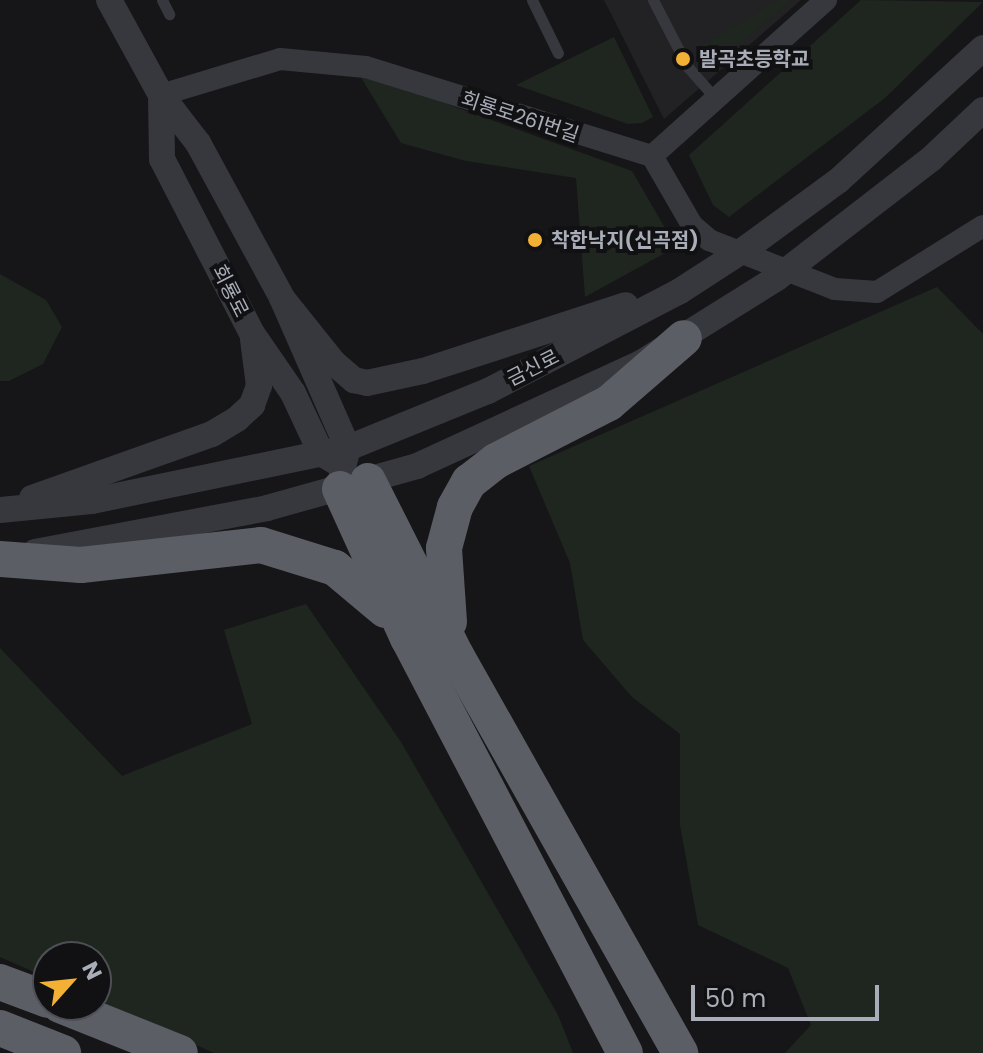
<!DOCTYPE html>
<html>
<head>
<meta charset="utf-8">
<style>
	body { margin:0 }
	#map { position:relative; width:983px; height:1053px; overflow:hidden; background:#161618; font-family:Poppins,"Noto Sans KR",sans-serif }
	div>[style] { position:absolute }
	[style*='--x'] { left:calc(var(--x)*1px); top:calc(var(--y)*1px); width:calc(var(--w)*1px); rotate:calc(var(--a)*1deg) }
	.built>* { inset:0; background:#222225 }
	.green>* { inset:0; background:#1e261f }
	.service>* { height:11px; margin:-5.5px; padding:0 5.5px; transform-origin:5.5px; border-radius:5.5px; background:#37383d }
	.minor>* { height:22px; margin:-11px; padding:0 11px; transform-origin:11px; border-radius:11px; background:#37383d }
	.tertiary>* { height:26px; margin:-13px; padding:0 13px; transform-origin:13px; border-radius:13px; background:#37383d }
	.trunk>* { height:36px; margin:-18px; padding:0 18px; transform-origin:18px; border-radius:18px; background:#5b5e65 }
	.tertiary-bridge>* { height:26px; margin:-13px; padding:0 13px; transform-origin:13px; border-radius:13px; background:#37383d }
	.dots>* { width:22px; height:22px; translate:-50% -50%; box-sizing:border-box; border:4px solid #111113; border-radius:50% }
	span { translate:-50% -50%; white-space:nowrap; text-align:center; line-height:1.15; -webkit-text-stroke:8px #111113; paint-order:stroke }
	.poi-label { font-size:20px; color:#a8adb8; font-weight:700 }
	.left { translate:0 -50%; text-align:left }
	.street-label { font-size:20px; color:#a8adb8 }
	.north { position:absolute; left:32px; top:941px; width:80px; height:80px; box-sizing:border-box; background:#111113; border:2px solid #4d4f55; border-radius:50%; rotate:63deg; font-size:22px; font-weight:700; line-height:32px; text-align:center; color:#a8adb8 }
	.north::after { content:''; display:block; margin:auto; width:28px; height:36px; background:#f2b134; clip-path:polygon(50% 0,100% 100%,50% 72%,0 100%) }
	.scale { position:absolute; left:691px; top:985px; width:188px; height:36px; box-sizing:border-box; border:4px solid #a8adb8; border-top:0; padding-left:10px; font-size:24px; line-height:28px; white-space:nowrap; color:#a8adb8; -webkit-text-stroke:6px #111113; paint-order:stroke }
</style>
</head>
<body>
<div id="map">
	<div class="built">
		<div style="clip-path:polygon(604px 0,801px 0,664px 119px)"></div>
	</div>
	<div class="green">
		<div style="clip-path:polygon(778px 0,791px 0,716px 64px,711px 60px,703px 45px)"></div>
		<div style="clip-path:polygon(861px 0,983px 2px,885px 98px,729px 217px,713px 205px,689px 155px)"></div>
		<div style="clip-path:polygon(614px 37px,653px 117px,642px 123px,628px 124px,516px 85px)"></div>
		<div style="clip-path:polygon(357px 71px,632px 171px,676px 247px,585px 297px,576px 178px,466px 161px,401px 143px)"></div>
		<div style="clip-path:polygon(0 274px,46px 300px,62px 327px,43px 364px,9px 381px,0 381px)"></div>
		<div style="clip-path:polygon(937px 287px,983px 334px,983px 1053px,785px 1053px,811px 1025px,788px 968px,698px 925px,680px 825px,680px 734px,632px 697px,583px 640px,570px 563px,529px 466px)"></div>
		<div style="clip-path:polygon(306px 604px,401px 742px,558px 1015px,573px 1053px,214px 1053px,96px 1000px,96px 957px,48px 957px,48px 978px,0 957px,0 648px,122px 776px,252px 724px,224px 630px)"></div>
	</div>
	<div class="service">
		<div style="--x:162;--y:0;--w:16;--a:63"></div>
		<div style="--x:532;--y:0;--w:59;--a:63.9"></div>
		<div style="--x:653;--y:0;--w:74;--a:62.7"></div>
		<div style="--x:687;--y:66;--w:44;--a:48.7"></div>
	</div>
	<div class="minor">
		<div style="--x:161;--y:95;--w:124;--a:-16.8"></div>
		<div style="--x:280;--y:59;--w:86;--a:5.3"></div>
		<div style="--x:366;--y:67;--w:300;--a:17.3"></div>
		<div style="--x:652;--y:156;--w:234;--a:-41.9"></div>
		<div style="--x:652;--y:156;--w:80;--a:59.9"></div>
		<div style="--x:692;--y:225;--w:23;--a:41"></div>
		<div style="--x:709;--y:240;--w:135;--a:21.3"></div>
		<div style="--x:835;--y:289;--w:42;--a:4.1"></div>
		<div style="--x:877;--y:292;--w:125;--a:-31.9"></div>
	</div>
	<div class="tertiary">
		<div style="--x:109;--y:0;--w:108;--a:61.3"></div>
		<div style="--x:161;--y:95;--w:64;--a:89.1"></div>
		<div style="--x:162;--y:159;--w:198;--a:62.7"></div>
		<div style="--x:253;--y:335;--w:70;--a:55.4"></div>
		<div style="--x:293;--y:393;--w:66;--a:65"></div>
		<div style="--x:321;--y:453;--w:26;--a:31"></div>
		<div style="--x:343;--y:466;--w:23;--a:97"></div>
		<div style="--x:161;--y:95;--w:61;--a:52.4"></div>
		<div style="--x:198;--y:143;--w:176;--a:61.5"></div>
		<div style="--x:282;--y:298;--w:164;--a:66.3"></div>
		<div style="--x:348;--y:448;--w:16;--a:105"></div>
		<div style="--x:282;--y:298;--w:82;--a:51.4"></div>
		<div style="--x:333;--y:362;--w:28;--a:41"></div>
		<div style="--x:354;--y:380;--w:13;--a:13"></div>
		<div style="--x:367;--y:383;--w:57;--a:-12.1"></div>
		<div style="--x:423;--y:371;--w:213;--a:-18"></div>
		<div style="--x:32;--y:498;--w:191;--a:-19.6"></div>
		<div style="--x:212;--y:434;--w:29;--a:-31"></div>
		<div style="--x:237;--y:419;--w:21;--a:-43"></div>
		<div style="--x:252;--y:405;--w:20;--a:-70"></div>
		<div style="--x:259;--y:386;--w:47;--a:-97.3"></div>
		<div style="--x:0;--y:510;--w:92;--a:-5.6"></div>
		<div style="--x:92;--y:501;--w:261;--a:-11.7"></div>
		<div style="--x:348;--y:448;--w:151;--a:-22.2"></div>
		<div style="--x:488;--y:391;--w:216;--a:-27.5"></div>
		<div style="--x:680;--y:291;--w:77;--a:-32.9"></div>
		<div style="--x:745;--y:249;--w:115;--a:-36.2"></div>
		<div style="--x:838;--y:181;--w:197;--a:-42.5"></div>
		<div style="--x:35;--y:552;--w:236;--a:-10.7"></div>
		<div style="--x:267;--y:508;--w:156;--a:-15.6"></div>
		<div style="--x:417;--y:466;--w:247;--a:-24.7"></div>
		<div style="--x:641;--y:363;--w:160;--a:-32"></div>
	</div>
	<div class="trunk">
		<div style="--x:368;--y:481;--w:195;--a:63.2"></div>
		<div style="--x:456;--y:655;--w:457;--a:60.6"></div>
		<div style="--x:340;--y:489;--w:164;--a:65.5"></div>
		<div style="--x:408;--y:638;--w:468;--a:62.4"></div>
		<div style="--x:0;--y:559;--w:81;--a:4.2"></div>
		<div style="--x:81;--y:565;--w:181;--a:-6.3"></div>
		<div style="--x:261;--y:545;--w:77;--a:17.3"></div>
		<div style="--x:335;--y:568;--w:65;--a:40"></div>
		<div style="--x:449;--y:622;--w:74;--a:-93.9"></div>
		<div style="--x:444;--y:548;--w:42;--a:-75"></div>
		<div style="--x:455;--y:507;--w:29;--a:-61"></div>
		<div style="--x:469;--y:482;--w:34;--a:-38"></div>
		<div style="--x:496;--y:461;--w:127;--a:-27.2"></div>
		<div style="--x:609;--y:403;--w:99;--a:-40.9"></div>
		<div style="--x:0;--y:982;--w:51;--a:20.6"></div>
		<div style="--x:60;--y:1005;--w:129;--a:21.8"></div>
		<div style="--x:0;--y:1028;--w:68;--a:21.6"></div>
	</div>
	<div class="tertiary-bridge">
		<div style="--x:777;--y:278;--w:196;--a:-37.7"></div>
		<div style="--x:932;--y:158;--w:70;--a:-43.3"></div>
	</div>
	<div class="dots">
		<div style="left:683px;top:59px;background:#f2b134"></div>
		<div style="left:535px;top:240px;background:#f2b134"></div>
	</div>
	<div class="poi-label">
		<span class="left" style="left:699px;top:59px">발곡초등학교</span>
		<span class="left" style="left:551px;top:240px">착한낙지(신곡점)</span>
	</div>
	<div class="street-label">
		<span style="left:520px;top:117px;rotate:18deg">회룡로261번길</span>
		<span style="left:230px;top:291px;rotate:63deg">회룡로</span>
		<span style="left:533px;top:368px;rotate:-27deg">금신로</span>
	</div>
	<div class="north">N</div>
	<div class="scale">50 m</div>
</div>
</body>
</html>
